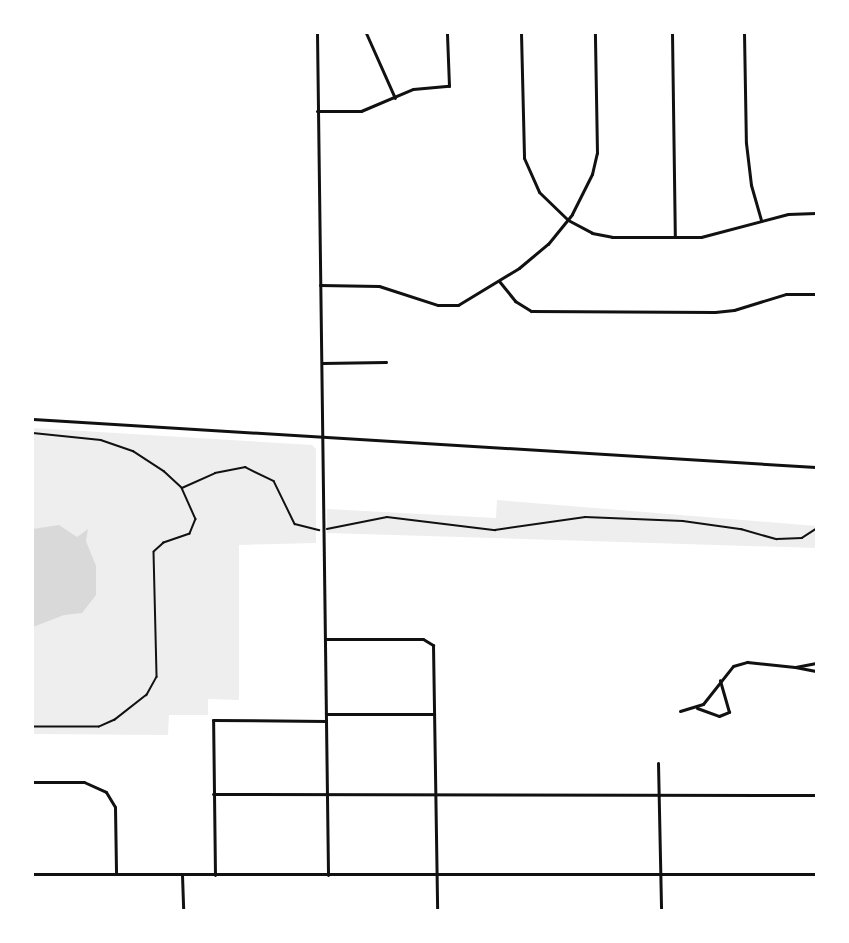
<!DOCTYPE html>
<html>
<head>
<meta charset="utf-8">
<style>
	body { margin:0 }
	#map { position:relative; width:849px; height:943px; overflow:hidden; background:#fff; font-family:Manrope,sans-serif }
	div>[style] { position:absolute }
	[style*='--x'] { left:calc(var(--x)*1px); top:calc(var(--y)*1px); width:calc(var(--w)*1px); rotate:calc(var(--a)*1deg) }
	.green>* { inset:0; background:#eee }
	.water>* { inset:0; background:#d9d9d9 }
	.path>* { height:1.5px; margin:-0.75px; padding:0 0.75px; transform-origin:0.75px; border-radius:0.75px; background:#111 }
	.minor>* { height:3px; margin:-1.5px; padding:0 1.5px; transform-origin:1.5px; border-radius:1.5px; background:#111 }
	span { translate:-50% -50%; white-space:nowrap; text-align:center; line-height:1.15; -webkit-text-stroke:6px #fff; paint-order:stroke }
	.frame { position:absolute; inset:0; border:34px solid #fff; pointer-events:none }
</style>
</head>
<body>
<div id="map">
	<div class="green">
		<div style="clip-path:polygon(33px 428px,312px 445px,316px 449px,316px 543px,239px 545px,239px 700px,208px 699px,208px 715px,169px 715px,168px 735px,33px 734px)"></div>
		<div style="clip-path:polygon(497px 500px,816px 526px,816px 548px,327px 533px,327px 509px,496px 518px)"></div>
	</div>
	<div class="water">
		<div style="clip-path:polygon(59px 525px,77px 537px,88px 529px,86px 541px,96px 566px,96px 595px,82px 613px,64px 615px,33px 627px,33px 529px)"></div>
	</div>
	<div class="path">
		<div style="--x:33;--y:433;--w:68;--a:5.9"></div>
		<div style="--x:101;--y:440;--w:34;--a:19"></div>
		<div style="--x:133;--y:451;--w:37;--a:33"></div>
		<div style="--x:164;--y:471;--w:25;--a:43"></div>
		<div style="--x:182;--y:488;--w:34;--a:66"></div>
		<div style="--x:196;--y:519;--w:16;--a:112"></div>
		<div style="--x:190;--y:534;--w:28;--a:161"></div>
		<div style="--x:164;--y:543;--w:13;--a:138"></div>
		<div style="--x:154;--y:552;--w:125;--a:88.6"></div>
		<div style="--x:157;--y:677;--w:21;--a:119"></div>
		<div style="--x:147;--y:695;--w:41;--a:142"></div>
		<div style="--x:115;--y:720;--w:17;--a:156"></div>
		<div style="--x:99;--y:727;--w:66;--a:180"></div>
		<div style="--x:182;--y:488;--w:36;--a:-24"></div>
		<div style="--x:215;--y:473;--w:31;--a:-11"></div>
		<div style="--x:245;--y:467;--w:32;--a:26"></div>
		<div style="--x:274;--y:481;--w:48;--a:64"></div>
		<div style="--x:295;--y:524;--w:25;--a:14"></div>
		<div style="--x:327;--y:529;--w:61;--a:-11.3"></div>
		<div style="--x:387;--y:517;--w:109;--a:6.9"></div>
		<div style="--x:495;--y:530;--w:91;--a:-8.2"></div>
		<div style="--x:585;--y:517;--w:98;--a:2.3"></div>
		<div style="--x:683;--y:521;--w:59;--a:7.9"></div>
		<div style="--x:741;--y:529;--w:37;--a:16"></div>
		<div style="--x:777;--y:539;--w:25;--a:-2"></div>
		<div style="--x:802;--y:538;--w:17;--a:-33"></div>
	</div>
	<div class="minor">
		<div style="--x:317;--y:33;--w:842;--a:89.25"></div>
		<div style="--x:366;--y:33;--w:71;--a:66"></div>
		<div style="--x:521;--y:33;--w:125;--a:88.6"></div>
		<div style="--x:524;--y:158;--w:37;--a:66"></div>
		<div style="--x:539;--y:192;--w:40;--a:44"></div>
		<div style="--x:568;--y:220;--w:27;--a:28"></div>
		<div style="--x:592;--y:233;--w:20;--a:11"></div>
		<div style="--x:612;--y:237;--w:89;--a:0"></div>
		<div style="--x:701;--y:237;--w:90;--a:-14.8"></div>
		<div style="--x:788;--y:214;--w:28;--a:-2"></div>
		<div style="--x:672;--y:33;--w:204;--a:89.2"></div>
		<div style="--x:744;--y:33;--w:110;--a:89"></div>
		<div style="--x:746;--y:143;--w:42;--a:83.2"></div>
		<div style="--x:751;--y:185;--w:37;--a:74"></div>
		<div style="--x:317;--y:111;--w:44;--a:0"></div>
		<div style="--x:361;--y:111;--w:56;--a:-22.9"></div>
		<div style="--x:413;--y:89;--w:36;--a:-5"></div>
		<div style="--x:449;--y:86;--w:53;--a:-92.2"></div>
		<div style="--x:499;--y:281;--w:26;--a:51"></div>
		<div style="--x:515;--y:301;--w:19;--a:32"></div>
		<div style="--x:531;--y:311;--w:184;--a:0.3"></div>
		<div style="--x:715;--y:312;--w:19;--a:-6"></div>
		<div style="--x:734;--y:310;--w:54;--a:-17.1"></div>
		<div style="--x:786;--y:294;--w:30;--a:0"></div>
		<div style="--x:320;--y:285;--w:59;--a:1"></div>
		<div style="--x:379;--y:286;--w:62;--a:17.9"></div>
		<div style="--x:438;--y:305;--w:20;--a:0"></div>
		<div style="--x:458;--y:305;--w:71;--a:-31.2"></div>
		<div style="--x:519;--y:268;--w:38;--a:-40"></div>
		<div style="--x:548;--y:244;--w:38;--a:-51"></div>
		<div style="--x:572;--y:214;--w:45;--a:-63.4"></div>
		<div style="--x:592;--y:174;--w:22;--a:-77"></div>
		<div style="--x:597;--y:153;--w:120;--a:-91"></div>
		<div style="--x:322;--y:363;--w:64;--a:-0.9"></div>
		<div style="--x:33;--y:419;--w:784;--a:3.51"></div>
		<div style="--x:325;--y:639;--w:98;--a:0"></div>
		<div style="--x:423;--y:639;--w:12;--a:31"></div>
		<div style="--x:433;--y:645;--w:265;--a:89.1"></div>
		<div style="--x:816;--y:663;--w:21;--a:169"></div>
		<div style="--x:795;--y:667;--w:21;--a:11"></div>
		<div style="--x:697;--y:708;--w:23;--a:20"></div>
		<div style="--x:719;--y:716;--w:11;--a:-22"></div>
		<div style="--x:729;--y:712;--w:33;--a:-106"></div>
		<div style="--x:680;--y:711;--w:24;--a:-17"></div>
		<div style="--x:703;--y:704;--w:48;--a:-51.7"></div>
		<div style="--x:733;--y:666;--w:15;--a:-16"></div>
		<div style="--x:747;--y:662;--w:48;--a:5.9"></div>
		<div style="--x:326;--y:714;--w:108;--a:0"></div>
		<div style="--x:658;--y:763;--w:147;--a:88.8"></div>
		<div style="--x:33;--y:782;--w:51;--a:0"></div>
		<div style="--x:84;--y:782;--w:24;--a:24"></div>
		<div style="--x:106;--y:792;--w:17;--a:59"></div>
		<div style="--x:115;--y:807;--w:67;--a:89.1"></div>
		<div style="--x:213;--y:794;--w:603;--a:0.1"></div>
		<div style="--x:33;--y:874;--w:783;--a:0"></div>
		<div style="--x:182;--y:875;--w:35;--a:88"></div>
		<div style="--x:215;--y:875;--w:155;--a:-90.7"></div>
		<div style="--x:213;--y:720;--w:113;--a:0.5"></div>
	</div>
	<div class="frame"></div>
</div>
</body>
</html>
